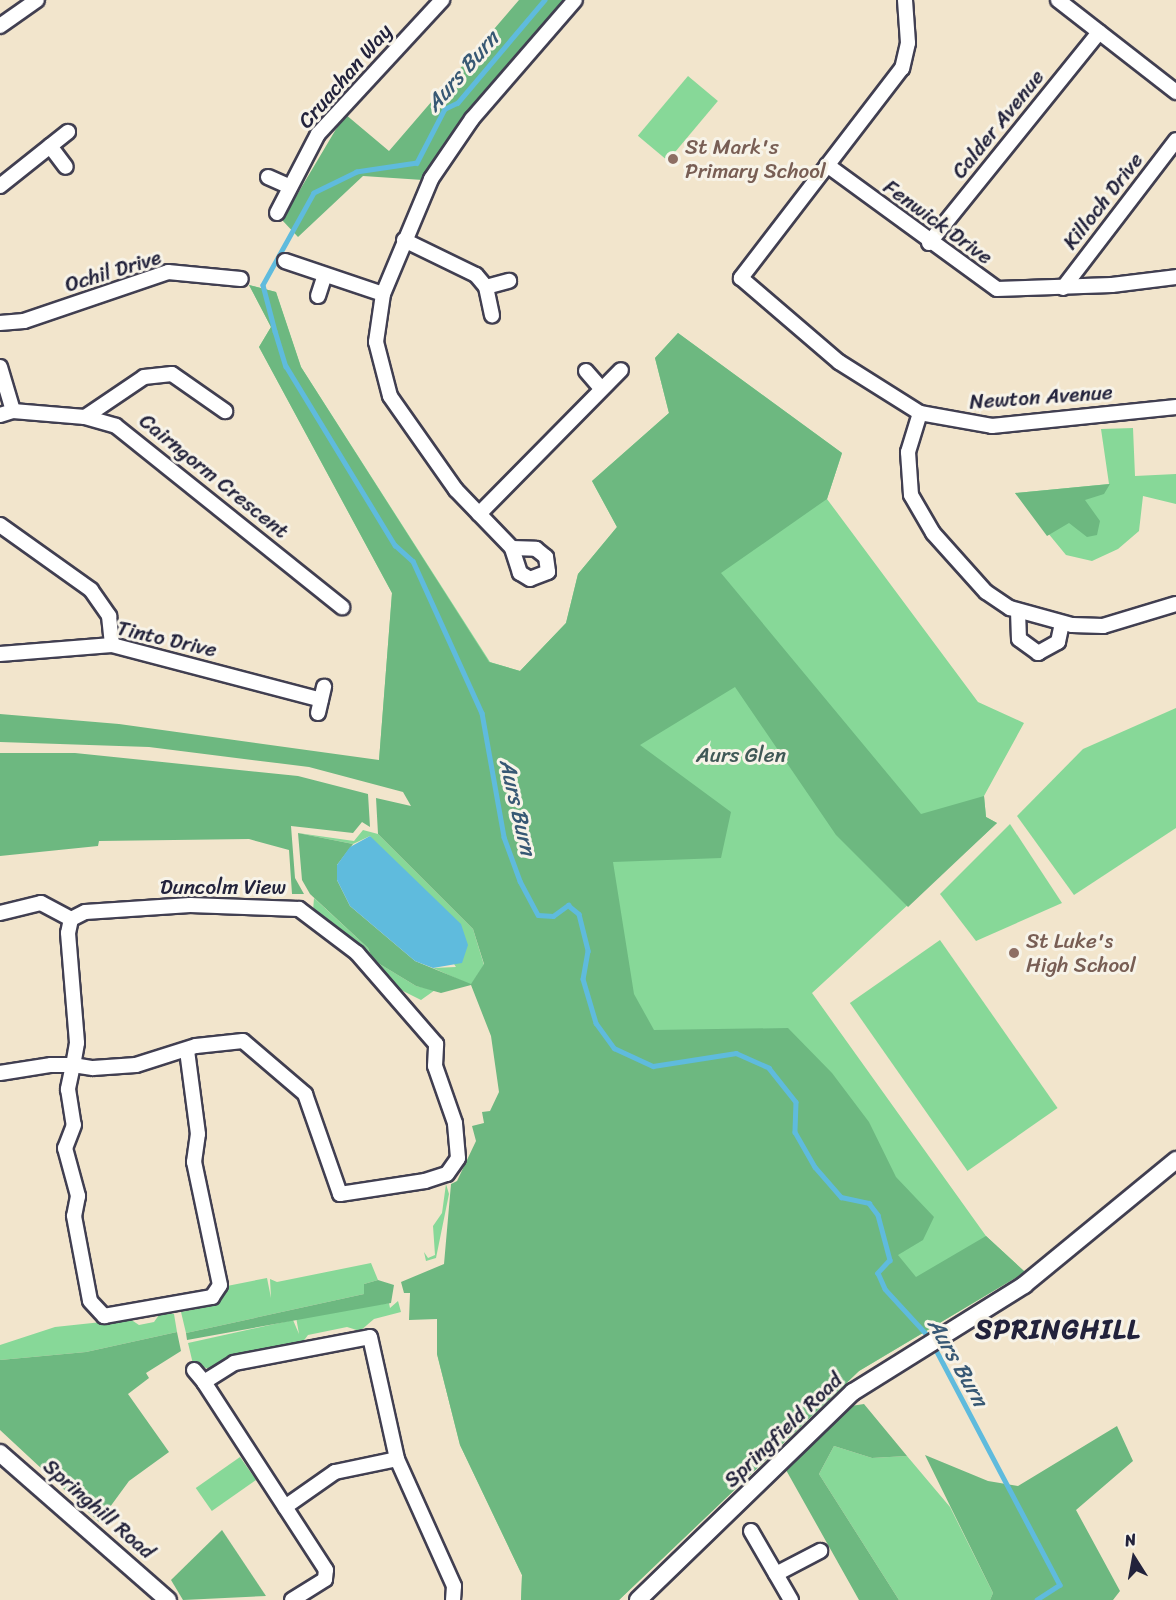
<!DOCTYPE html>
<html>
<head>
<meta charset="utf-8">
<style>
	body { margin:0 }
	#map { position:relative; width:1176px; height:1600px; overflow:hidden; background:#f2e5cc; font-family:Sriracha,sans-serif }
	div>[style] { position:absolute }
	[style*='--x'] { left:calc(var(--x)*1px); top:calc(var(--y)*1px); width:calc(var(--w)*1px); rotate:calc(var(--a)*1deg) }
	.green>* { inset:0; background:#87d898; transform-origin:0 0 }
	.forest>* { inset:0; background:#6db880 }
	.water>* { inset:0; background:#5fbbdd }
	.stream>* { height:4.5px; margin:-2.25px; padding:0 2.25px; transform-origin:2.25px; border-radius:2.25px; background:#5fbbdd }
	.roads { filter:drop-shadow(2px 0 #413f51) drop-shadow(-2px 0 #413f51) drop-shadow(0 2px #413f51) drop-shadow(0 -2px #413f51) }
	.minor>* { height:14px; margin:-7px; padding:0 7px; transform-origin:7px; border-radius:7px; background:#fff }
	.tertiary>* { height:16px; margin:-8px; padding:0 8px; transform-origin:8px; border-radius:8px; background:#fff }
	.dots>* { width:16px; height:16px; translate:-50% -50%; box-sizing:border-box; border:3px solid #f7f3e8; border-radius:50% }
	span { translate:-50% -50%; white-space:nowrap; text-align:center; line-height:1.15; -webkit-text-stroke:6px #f7f3e8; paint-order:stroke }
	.street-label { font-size:21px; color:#22223b }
	.education-label { font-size:21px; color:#785e54 }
	.left { translate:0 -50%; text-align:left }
	.park-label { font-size:21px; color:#405957 }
	.water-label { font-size:22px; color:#375874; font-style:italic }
	.district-label { font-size:27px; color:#22223b; font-weight:700; letter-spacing:1.5px }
	.north { position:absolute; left:1104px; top:1528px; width:60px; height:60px; -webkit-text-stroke:4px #f7f3e8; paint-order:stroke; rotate:349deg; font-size:16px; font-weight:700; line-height:24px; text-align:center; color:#22223b }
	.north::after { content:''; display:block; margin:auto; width:21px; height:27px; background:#22223b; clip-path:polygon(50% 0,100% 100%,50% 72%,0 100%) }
</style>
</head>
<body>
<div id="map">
	<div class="green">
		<div style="left:688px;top:76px;width:39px;height:78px;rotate:40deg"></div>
		<div style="clip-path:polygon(249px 285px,276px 292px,301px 367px,490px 662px,520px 671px,566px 623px,578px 574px,617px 527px,592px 481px,669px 413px,655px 358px,678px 333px,842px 453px,827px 499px,978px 702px,1024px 723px,984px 796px,986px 817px,997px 823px,812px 993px,986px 1236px,1025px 1272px,859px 1371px,619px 1600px,521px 1600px,522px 1575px,460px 1445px,437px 1354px,437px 1319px,420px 1318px,456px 1268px,534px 1015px,387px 762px,379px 761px,392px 593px,259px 347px,271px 327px)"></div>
		<div style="clip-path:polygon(1133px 428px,1135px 476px,1176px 474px,1176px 504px,1143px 496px,1139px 531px,1118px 549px,1092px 561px,1066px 555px,1015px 493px,1109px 484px,1101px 429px)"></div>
		<div style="clip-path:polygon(1176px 708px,1176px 828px,1074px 895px,1017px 816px,1083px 749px)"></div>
		<div style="clip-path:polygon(1010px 824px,1062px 903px,976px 941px,940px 894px)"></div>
		<div style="clip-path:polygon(363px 830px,378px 834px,473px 929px,484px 965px,471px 985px,433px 968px,456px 967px,370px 836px,353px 844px,298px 833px,354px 841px)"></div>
		<div style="clip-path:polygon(314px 898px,368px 948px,373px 960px,416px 986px,435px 990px,421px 1000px,401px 990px,313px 911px)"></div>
		<div style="left:940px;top:940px;width:205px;height:110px;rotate:55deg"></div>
		<div style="clip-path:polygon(446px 1184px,449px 1194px,436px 1258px,426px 1261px,424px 1252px,428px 1258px,435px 1255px,433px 1226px,442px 1213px)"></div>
		<div style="clip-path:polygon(371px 1263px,378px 1280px,364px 1284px,364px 1294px,186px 1333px,181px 1312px,217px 1305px,227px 1286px,267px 1278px,271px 1298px,270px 1279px,277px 1282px)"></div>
		<div style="clip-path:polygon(398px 1301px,401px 1312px,374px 1319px,360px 1331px,347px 1327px,308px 1335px,302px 1343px,213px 1370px,193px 1364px,188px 1343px,293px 1320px,299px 1334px,296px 1317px,389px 1303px,390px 1308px)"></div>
		<div style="clip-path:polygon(161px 1312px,174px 1314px,177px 1332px,86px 1352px,0 1360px,0 1345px,55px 1327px,130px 1319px,139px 1325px,154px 1322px)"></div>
		<div style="clip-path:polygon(834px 1446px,872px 1458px,907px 1456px,950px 1507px,993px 1593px,990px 1600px,899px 1600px,819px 1474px)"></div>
		<div style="left:240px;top:1457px;width:28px;height:54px;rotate:55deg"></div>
	</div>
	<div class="forest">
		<div style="clip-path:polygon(519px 0,564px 0,467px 112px,423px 180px,363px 176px,298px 237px,282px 220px,345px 114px,389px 151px)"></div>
		<div style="clip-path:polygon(249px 285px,276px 292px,301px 367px,489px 662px,520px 671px,566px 623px,578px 574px,617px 527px,592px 481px,669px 413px,655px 358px,678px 333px,842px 453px,827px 499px,721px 573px,921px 814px,984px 796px,986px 817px,997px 823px,908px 907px,836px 835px,735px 687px,640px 745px,731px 812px,721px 858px,613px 862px,634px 994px,654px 1030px,788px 1028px,832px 1073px,869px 1122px,896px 1177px,934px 1217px,923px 1240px,898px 1255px,916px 1277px,986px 1236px,1025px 1272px,859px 1371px,619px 1600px,521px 1600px,522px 1575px,460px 1445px,437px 1354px,437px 1319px,409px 1320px,410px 1293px,404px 1293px,401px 1282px,444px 1264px,451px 1184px,457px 1181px,476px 1141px,472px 1126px,484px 1123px,482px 1112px,490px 1111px,499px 1092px,491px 1036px,471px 985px,441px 993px,416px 986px,373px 960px,368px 948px,310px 894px,302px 880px,298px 833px,353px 844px,337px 865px,337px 880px,350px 906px,415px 961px,471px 984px,484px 964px,473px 929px,378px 834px,376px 798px,411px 806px,403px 792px,309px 767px,149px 747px,0 742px,0 714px,119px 724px,379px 760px,392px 593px,259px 347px,271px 327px)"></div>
		<div style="clip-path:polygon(1110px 484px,1104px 494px,1085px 500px,1100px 521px,1097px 535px,1087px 537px,1069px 523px,1047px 536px,1015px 493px)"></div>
		<div style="clip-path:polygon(0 753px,75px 753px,298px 776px,368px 794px,370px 827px,362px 822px,353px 833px,291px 826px,295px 878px,304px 894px,292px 894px,289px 850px,249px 839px,99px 841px,98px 846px,0 856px)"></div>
		<div style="clip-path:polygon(378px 1280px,394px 1285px,391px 1303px,187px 1340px,186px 1333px,364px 1294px,364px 1284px)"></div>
		<div style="clip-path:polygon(177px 1332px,181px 1351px,146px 1373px,149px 1378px,128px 1394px,169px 1452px,129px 1481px,99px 1522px,0 1430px,0 1360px,86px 1352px)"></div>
		<div style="clip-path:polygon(864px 1404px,907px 1456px,872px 1458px,834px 1446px,819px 1474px,899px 1600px,859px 1600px,786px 1470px,851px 1406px)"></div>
		<div style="clip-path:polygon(1117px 1426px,1133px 1461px,1076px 1510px,1120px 1591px,1113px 1600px,990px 1600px,993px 1593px,925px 1455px,988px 1481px,1018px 1486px)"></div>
		<div style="clip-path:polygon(222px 1530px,266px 1596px,183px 1600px,171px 1580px)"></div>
	</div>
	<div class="water">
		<div style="clip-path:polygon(370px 836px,461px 924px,468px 945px,462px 963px,433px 968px,415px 961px,350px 906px,337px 880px,337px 865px,350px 847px)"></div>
	</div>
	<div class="stream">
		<div style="--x:545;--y:0;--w:135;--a:130.2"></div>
		<div style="--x:458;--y:103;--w:14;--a:155"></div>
		<div style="--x:445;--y:109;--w:61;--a:117.4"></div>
		<div style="--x:417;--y:163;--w:61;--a:171.5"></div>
		<div style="--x:357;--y:172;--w:48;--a:154"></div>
		<div style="--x:314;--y:193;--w:105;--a:119"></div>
		<div style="--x:263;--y:285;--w:48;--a:75.4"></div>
		<div style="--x:275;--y:331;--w:37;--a:73"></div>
		<div style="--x:286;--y:366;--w:210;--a:58.7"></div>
		<div style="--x:395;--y:545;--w:24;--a:42"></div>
		<div style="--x:413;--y:561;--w:167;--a:65.6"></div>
		<div style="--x:482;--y:713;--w:126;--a:79.9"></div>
		<div style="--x:504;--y:837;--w:47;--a:70"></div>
		<div style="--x:520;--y:881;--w:38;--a:62"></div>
		<div style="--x:538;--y:915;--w:15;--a:4"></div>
		<div style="--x:553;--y:916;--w:19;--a:-36"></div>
		<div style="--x:568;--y:905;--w:14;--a:39"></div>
		<div style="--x:579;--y:914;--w:38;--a:76"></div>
		<div style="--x:588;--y:951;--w:28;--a:100"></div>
		<div style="--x:583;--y:979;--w:46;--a:73.5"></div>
		<div style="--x:596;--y:1023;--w:31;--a:54"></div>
		<div style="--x:614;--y:1048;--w:43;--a:24.8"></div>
		<div style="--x:653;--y:1066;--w:84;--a:-8.9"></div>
		<div style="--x:736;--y:1053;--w:36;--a:24"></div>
		<div style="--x:769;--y:1068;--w:43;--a:51.5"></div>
		<div style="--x:796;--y:1102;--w:30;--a:92"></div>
		<div style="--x:795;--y:1132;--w:40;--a:60.3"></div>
		<div style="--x:815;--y:1167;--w:40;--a:49"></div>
		<div style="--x:841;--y:1197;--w:29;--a:12"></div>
		<div style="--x:869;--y:1203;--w:15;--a:53"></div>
		<div style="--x:878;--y:1215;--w:47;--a:75.1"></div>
		<div style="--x:890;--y:1260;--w:18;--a:133"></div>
		<div style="--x:878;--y:1273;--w:17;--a:66"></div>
		<div style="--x:885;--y:1289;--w:67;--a:47.4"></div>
		<div style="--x:934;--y:1346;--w:270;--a:62.2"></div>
		<div style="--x:1060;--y:1585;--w:27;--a:147"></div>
	</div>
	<div class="roads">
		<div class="minor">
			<div style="--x:905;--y:0;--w:43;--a:86"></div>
			<div style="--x:908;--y:43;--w:26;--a:103"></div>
			<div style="--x:902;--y:68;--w:265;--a:127.5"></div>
			<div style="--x:741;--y:278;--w:129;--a:40.6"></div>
			<div style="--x:839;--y:362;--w:96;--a:32.2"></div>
			<div style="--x:920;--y:413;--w:73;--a:10.2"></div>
			<div style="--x:992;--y:426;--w:185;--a:-5.9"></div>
			<div style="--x:1058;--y:0;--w:150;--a:37.9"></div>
			<div style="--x:0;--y:26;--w:45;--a:-35.1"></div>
			<div style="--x:50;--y:146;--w:26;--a:53"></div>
			<div style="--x:827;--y:165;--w:210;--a:36.1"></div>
			<div style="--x:997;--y:289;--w:115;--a:-2"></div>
			<div style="--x:1112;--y:285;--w:64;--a:-7.1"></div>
			<div style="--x:268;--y:177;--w:24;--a:24"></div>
			<div style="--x:0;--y:186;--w:87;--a:-38.5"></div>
			<div style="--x:277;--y:213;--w:89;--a:-62.6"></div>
			<div style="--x:318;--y:134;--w:183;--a:-47.2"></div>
			<div style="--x:404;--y:240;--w:80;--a:25.9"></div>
			<div style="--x:476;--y:275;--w:16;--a:50"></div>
			<div style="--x:486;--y:287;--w:29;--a:78"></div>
			<div style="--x:929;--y:243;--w:271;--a:-51.1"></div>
			<div style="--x:285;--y:261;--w:103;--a:18.6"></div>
			<div style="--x:486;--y:287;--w:24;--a:-15"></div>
			<div style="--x:1063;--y:288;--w:186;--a:-52.6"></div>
			<div style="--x:318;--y:296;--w:22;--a:-72"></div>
			<div style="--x:0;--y:323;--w:24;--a:-5"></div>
			<div style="--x:24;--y:321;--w:152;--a:-18.8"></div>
			<div style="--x:168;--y:272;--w:73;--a:5.5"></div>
			<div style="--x:0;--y:367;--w:46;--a:73.5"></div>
			<div style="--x:586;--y:371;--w:23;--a:49"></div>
			<div style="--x:920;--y:413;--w:41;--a:107.1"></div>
			<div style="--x:908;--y:452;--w:43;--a:86"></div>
			<div style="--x:911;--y:495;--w:44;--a:59.9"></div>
			<div style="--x:933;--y:533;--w:79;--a:48.1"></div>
			<div style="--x:986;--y:592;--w:29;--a:34"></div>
			<div style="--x:1010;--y:608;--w:64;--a:15.3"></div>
			<div style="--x:1072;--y:625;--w:31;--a:2"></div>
			<div style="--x:1103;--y:626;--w:76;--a:-16.8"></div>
			<div style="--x:0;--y:415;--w:14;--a:-17"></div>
			<div style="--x:13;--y:411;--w:72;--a:4.8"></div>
			<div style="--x:85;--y:417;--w:32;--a:16"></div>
			<div style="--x:116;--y:426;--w:290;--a:38.7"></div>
			<div style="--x:85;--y:417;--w:71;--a:-34.1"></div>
			<div style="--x:144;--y:377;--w:28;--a:-6"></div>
			<div style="--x:172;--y:374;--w:65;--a:34.9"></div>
			<div style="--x:479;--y:514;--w:202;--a:-45.4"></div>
			<div style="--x:0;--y:525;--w:112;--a:35.5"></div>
			<div style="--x:91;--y:590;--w:32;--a:55"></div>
			<div style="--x:109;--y:616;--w:29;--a:84"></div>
			<div style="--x:512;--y:548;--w:24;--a:2"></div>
			<div style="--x:536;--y:549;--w:13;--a:39"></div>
			<div style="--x:546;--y:557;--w:15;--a:82"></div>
			<div style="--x:548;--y:572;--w:19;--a:159"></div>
			<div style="--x:530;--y:579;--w:12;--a:-149"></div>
			<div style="--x:520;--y:573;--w:26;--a:-108"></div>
			<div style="--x:512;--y:548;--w:81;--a:-134"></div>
			<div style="--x:456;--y:490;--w:115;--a:-125.1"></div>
			<div style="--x:390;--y:396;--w:56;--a:-104.5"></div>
			<div style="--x:376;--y:342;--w:49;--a:-81.7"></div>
			<div style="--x:383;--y:294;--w:125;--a:-67.3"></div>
			<div style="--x:431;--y:179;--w:73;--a:-55.7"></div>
			<div style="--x:472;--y:119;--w:157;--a:-49.1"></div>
			<div style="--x:1018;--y:611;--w:28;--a:88"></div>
			<div style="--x:1019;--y:639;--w:24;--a:36"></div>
			<div style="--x:1038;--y:653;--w:23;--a:-29"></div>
			<div style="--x:1058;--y:642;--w:19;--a:-78"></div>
			<div style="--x:0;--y:654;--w:112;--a:-4.6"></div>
			<div style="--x:112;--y:645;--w:216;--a:14.7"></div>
			<div style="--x:318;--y:713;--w:27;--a:-77"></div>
			<div style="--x:0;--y:913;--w:42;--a:-13.7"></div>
			<div style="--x:41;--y:903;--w:34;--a:28"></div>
			<div style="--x:0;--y:1073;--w:52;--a:-8.9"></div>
			<div style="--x:51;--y:1065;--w:22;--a:0"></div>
			<div style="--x:73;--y:1065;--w:20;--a:9"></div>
			<div style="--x:93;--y:1068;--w:43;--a:-4"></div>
			<div style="--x:136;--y:1065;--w:63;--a:-17.6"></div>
			<div style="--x:196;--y:1046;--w:47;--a:-6.1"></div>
			<div style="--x:243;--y:1041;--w:82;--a:40.5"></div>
			<div style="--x:305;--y:1094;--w:106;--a:70.7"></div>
			<div style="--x:340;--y:1194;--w:86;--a:-8.7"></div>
			<div style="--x:425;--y:1181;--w:23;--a:-18"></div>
			<div style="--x:447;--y:1174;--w:19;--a:-55"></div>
			<div style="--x:458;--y:1158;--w:35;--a:-95"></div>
			<div style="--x:455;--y:1123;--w:60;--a:-109.3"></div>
			<div style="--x:435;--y:1066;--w:22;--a:-87"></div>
			<div style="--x:436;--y:1044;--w:121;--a:-131"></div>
			<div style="--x:357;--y:953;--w:73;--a:-142.8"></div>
			<div style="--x:299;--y:909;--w:109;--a:-177.9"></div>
			<div style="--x:190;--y:905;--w:105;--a:176.2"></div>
			<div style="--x:85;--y:912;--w:16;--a:153"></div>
			<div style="--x:71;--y:919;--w:14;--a:102"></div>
			<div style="--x:68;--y:933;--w:110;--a:85.3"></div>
			<div style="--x:77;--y:1043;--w:22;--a:100"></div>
			<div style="--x:73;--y:1065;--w:25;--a:102"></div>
			<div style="--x:68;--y:1089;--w:36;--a:81"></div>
			<div style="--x:74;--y:1125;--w:25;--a:111"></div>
			<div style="--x:65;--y:1148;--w:50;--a:74.8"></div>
			<div style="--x:78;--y:1196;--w:20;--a:101"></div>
			<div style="--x:74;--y:1216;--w:86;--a:79.3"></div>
			<div style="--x:90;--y:1301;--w:21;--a:47"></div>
			<div style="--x:104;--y:1316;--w:110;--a:-10"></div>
			<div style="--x:212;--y:1297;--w:14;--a:-56"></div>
			<div style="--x:220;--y:1285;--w:126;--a:-101.9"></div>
			<div style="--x:194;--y:1162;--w:28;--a:-82"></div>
			<div style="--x:198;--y:1134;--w:85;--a:-97.5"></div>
			<div style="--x:194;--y:1370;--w:16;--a:50"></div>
			<div style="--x:285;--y:1507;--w:61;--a:-35"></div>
			<div style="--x:335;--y:1472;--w:63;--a:-11.8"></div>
			<div style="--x:751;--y:1531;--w:80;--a:59.9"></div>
			<div style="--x:776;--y:1574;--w:50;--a:-27.6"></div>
			<div style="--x:292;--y:1600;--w:39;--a:-32"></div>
			<div style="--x:325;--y:1579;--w:9;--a:-84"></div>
			<div style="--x:326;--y:1570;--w:224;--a:-123"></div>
			<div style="--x:204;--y:1382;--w:36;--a:-32"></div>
			<div style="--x:234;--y:1363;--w:138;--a:-10.8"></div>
			<div style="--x:370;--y:1337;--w:125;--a:77.5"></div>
			<div style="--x:397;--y:1459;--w:139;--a:65.8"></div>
			<div style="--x:454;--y:1586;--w:14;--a:94"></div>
		</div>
		<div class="tertiary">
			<div style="--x:0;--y:1453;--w:223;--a:41.2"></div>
			<div style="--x:638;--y:1600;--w:299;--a:-44.1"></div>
			<div style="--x:853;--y:1392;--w:202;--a:-32"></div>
			<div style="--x:1024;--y:1285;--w:197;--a:-39.4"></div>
		</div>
	</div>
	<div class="dots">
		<div style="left:673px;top:159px;background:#8d6e63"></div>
		<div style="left:1014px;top:953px;background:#8d6e63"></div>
	</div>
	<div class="street-label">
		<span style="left:345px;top:76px;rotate:-49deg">Cruachan Way</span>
		<span style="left:998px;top:124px;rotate:-51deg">Calder Avenue</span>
		<span style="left:1103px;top:201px;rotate:-52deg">Killoch Drive</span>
		<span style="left:938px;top:222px;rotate:36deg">Fenwick Drive</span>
		<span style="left:113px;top:271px;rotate:-17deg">Ochil Drive</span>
		<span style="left:1041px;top:397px;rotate:-4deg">Newton Avenue</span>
		<span style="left:214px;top:476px;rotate:39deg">Cairngorm Crescent</span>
		<span style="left:167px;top:639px;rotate:13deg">Tinto Drive</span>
		<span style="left:223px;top:887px">Duncolm View</span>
		<span style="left:783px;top:1430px;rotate:-44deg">Springfield Road</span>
		<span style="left:99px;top:1509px;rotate:41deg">Springhill Road</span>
	</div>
	<div class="education-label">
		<span class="left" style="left:685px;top:159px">St Mark's<br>Primary School</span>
		<span class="left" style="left:1026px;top:953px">St Luke's<br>High School</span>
	</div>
	<div class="park-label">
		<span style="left:741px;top:755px">Aurs Glen</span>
	</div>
	<div class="water-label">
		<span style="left:462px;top:71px;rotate:-49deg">Aurs Burn</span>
		<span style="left:518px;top:807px;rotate:77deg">Aurs Burn</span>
		<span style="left:958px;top:1362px;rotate:60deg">Aurs Burn</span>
	</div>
	<div class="district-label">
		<span style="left:1058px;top:1330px">SPRINGHILL</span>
	</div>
	<div class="north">N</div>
</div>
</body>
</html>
